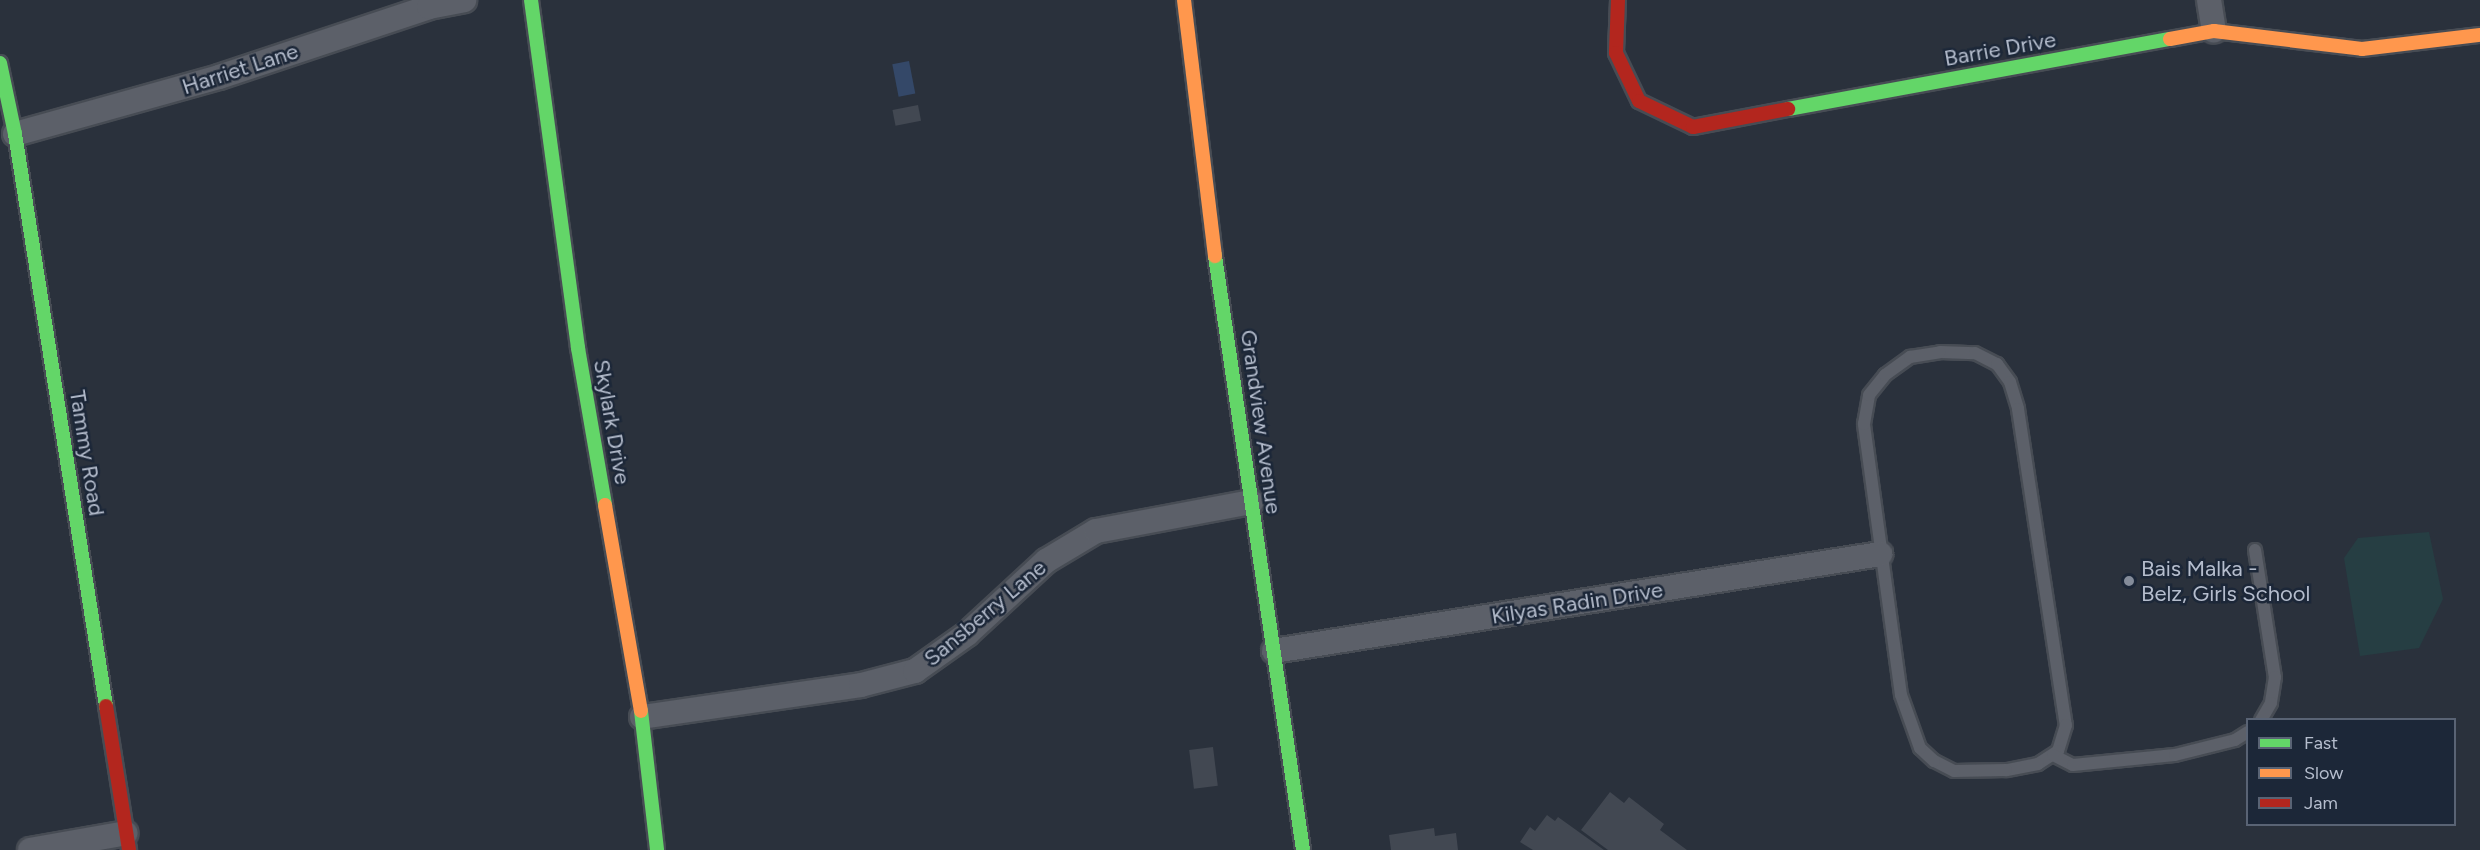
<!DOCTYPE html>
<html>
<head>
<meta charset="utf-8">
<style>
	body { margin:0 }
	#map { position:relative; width:2480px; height:850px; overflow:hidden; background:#2a313c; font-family:Figtree,sans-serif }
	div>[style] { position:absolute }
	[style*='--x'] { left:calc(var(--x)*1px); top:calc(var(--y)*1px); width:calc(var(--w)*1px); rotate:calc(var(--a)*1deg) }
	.green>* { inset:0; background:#263e43 }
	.water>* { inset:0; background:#344868; transform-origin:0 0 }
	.building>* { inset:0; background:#424852; transform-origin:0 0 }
	.roads { filter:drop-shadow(2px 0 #474c54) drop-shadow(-2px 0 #474c54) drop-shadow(0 2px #474c54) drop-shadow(0 -2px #474c54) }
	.lane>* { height:12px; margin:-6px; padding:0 6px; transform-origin:6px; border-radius:6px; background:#5c6069 }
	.street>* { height:24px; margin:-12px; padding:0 12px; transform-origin:12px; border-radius:12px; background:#5c6069 }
	.fast>* { height:14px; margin:-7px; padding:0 7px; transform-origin:7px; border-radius:7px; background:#63d668 }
	.slow>* { height:14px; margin:-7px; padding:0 7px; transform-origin:7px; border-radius:7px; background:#ff974d }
	.jam>* { height:14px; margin:-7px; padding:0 7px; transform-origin:7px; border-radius:7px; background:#b3261e }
	.dots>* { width:16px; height:16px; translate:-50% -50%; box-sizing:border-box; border:3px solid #1c2738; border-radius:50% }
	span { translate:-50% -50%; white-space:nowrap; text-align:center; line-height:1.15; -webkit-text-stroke:5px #1c2738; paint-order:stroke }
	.street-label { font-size:22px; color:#b5bdcd }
	.poi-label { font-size:22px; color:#b5bdcd }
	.left { translate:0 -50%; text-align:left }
	.legend { position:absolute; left:2246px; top:718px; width:210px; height:108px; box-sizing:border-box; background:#1c2738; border:2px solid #596374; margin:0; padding:8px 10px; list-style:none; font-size:18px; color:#b5bdcd }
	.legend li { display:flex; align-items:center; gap:12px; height:30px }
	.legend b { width:30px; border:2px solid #596374 }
</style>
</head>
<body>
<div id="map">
	<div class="green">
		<div style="clip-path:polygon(2429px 532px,2443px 599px,2419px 648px,2360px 656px,2344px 558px,2358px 538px)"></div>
	</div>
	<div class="water">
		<div style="left:909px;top:61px;width:33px;height:17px;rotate:79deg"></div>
	</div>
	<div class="building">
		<div style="left:918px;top:105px;width:16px;height:26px;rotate:79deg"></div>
		<div style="left:1213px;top:747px;width:39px;height:24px;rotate:83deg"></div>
		<div style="clip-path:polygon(1610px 792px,1624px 803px,1629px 797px,1664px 824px,1660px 830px,1687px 850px,1608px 850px,1581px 830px)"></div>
		<div style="clip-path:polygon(1547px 815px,1555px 821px,1558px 817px,1604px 850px,1533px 850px,1520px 842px,1530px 827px,1535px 831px)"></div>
		<div style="clip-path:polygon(1434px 828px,1435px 836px,1456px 833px,1458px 850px,1391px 850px,1389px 835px)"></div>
	</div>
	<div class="roads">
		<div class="lane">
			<div style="--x:1940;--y:352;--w:35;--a:2"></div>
			<div style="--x:1975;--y:353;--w:25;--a:27"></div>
			<div style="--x:1997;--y:364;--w:22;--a:54"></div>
			<div style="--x:2010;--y:382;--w:28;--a:73"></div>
			<div style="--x:2018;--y:409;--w:320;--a:81.4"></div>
			<div style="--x:2066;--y:725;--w:27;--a:107"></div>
			<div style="--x:2058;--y:751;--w:24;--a:147"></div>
			<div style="--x:2038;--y:764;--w:33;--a:169"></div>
			<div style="--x:2006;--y:770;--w:52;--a:178.9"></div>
			<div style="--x:1954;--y:771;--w:22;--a:-153"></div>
			<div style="--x:1934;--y:761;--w:19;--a:-137"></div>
			<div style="--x:1920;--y:748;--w:56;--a:-109.7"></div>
			<div style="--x:1901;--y:695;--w:274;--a:-97.8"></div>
			<div style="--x:1864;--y:424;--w:29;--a:-80"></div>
			<div style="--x:1869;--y:395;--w:26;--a:-51"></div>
			<div style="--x:1885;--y:375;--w:31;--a:-36"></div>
			<div style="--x:1910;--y:357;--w:30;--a:-9"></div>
			<div style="--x:2255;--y:550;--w:129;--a:81.1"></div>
			<div style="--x:2275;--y:677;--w:26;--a:99"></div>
			<div style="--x:2271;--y:703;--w:20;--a:120"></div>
			<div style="--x:2053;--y:755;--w:22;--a:27"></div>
			<div style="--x:2073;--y:765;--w:102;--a:-5.6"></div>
			<div style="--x:2175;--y:755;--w:62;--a:-14"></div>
			<div style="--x:2235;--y:740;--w:15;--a:-32"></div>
		</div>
		<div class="street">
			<div style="--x:2209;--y:0;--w:31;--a:81"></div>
			<div style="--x:15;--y:134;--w:212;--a:-15.6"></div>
			<div style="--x:219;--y:77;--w:221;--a:-18.4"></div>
			<div style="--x:429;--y:7;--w:36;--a:-11"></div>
			<div style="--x:1274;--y:651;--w:614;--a:-9.09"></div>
			<div style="--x:642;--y:717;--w:221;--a:-8.3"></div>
			<div style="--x:861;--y:685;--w:56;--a:-14.5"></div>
			<div style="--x:915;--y:671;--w:64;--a:-35.4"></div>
			<div style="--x:967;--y:634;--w:108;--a:-42.7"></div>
			<div style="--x:1046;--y:561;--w:58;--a:-31"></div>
			<div style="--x:1096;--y:531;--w:158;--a:-10.6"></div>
			<div style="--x:30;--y:850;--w:97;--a:-10"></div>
		</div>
		<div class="fast">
			<div style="--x:531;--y:0;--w:351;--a:82.3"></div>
			<div style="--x:578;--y:348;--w:159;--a:80.2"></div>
			<div style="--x:0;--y:63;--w:73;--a:78.1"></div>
			<div style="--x:15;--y:134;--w:579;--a:80.96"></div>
			<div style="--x:1788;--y:109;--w:388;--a:-10.4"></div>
			<div style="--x:1215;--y:256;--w:600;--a:81.57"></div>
			<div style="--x:641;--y:711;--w:140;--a:83.4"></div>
		</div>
		<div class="slow">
			<div style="--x:1184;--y:0;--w:258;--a:83.1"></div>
			<div style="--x:2170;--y:39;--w:45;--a:-10.3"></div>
			<div style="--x:2214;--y:31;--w:149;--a:6.9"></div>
			<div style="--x:2362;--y:49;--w:119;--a:-6.8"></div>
			<div style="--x:605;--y:505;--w:209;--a:80.1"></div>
		</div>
		<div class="jam">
			<div style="--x:1618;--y:0;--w:53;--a:92.2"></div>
			<div style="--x:1616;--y:53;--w:53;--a:64.4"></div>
			<div style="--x:1639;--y:101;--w:60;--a:25.7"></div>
			<div style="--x:1693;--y:127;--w:97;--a:-10.7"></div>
			<div style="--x:106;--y:706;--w:146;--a:80.9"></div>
		</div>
	</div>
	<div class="dots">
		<div style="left:2129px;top:581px;background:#848c9a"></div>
	</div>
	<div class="street-label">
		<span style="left:2000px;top:49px;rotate:-10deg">Barrie Drive</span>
		<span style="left:240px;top:69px;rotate:-18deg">Harriet Lane</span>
		<span style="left:612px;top:422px;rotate:80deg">Skylark Drive</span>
		<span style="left:1261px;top:422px;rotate:82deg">Grandview Avenue</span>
		<span style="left:87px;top:453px;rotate:81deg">Tammy Road</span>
		<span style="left:1577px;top:603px;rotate:-9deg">Kilyas Radin Drive</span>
		<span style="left:985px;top:613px;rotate:-40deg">Sansberry Lane</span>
	</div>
	<div class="poi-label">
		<span class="left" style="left:2141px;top:581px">Bais Malka -<br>Belz, Girls School</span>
	</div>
	<ul class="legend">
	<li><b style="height:8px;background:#63d668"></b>Fast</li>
	<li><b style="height:8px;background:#ff974d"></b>Slow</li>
	<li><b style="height:8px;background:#b3261e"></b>Jam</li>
	</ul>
</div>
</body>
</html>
